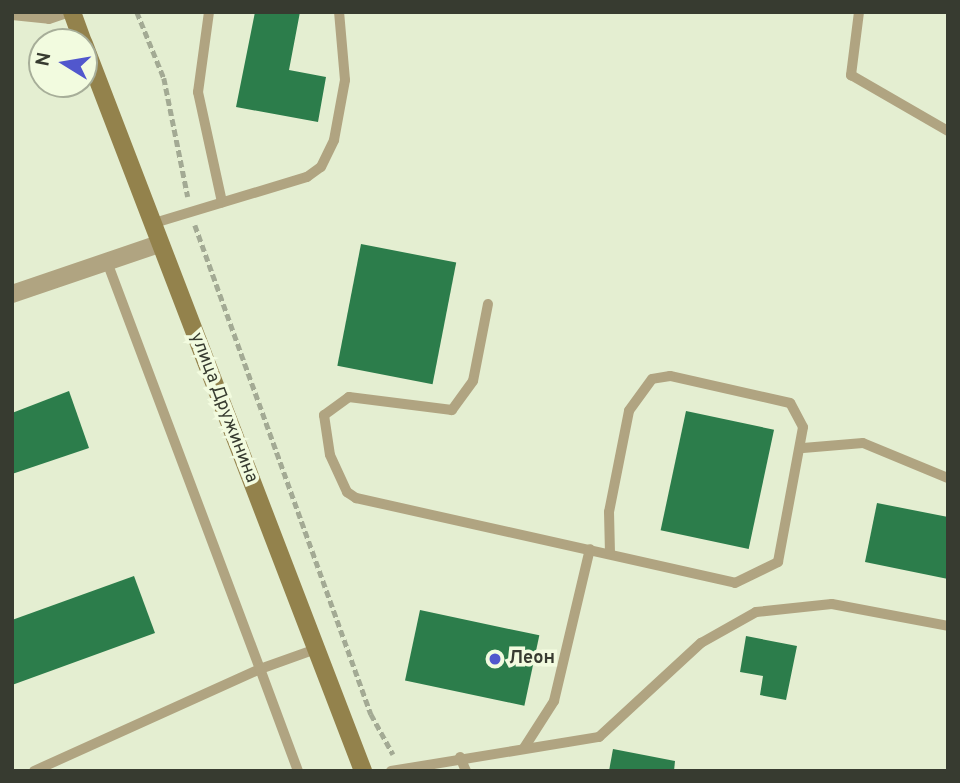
<!DOCTYPE html>
<html>
<head>
<meta charset="utf-8">
<style>
	body { margin:0 }
	#map { position:relative; width:960px; height:783px; overflow:hidden; background:#e4eed1; font-family:Overpass,sans-serif }
	div>[style] { position:absolute }
	[style*='--x'] { left:calc(var(--x)*1px); top:calc(var(--y)*1px); width:calc(var(--w)*1px); rotate:calc(var(--a)*1deg) }
	.building>* { inset:0; background:#2c7d4b; transform-origin:0 0 }
	.path>* { height:4.5px; margin-top:-2.25px; transform-origin:0; background:repeating-linear-gradient(90deg,#a3aa94 0 7px,transparent 0 10.5px) }
	.service>* { height:10px; margin:-5px; padding:0 5px; transform-origin:5px; border-radius:5px; background:#b0a481 }
	.minor>* { height:18px; margin:-9px; padding:0 9px; transform-origin:9px; border-radius:9px; background:#b0a481 }
	.secondary>* { height:18px; margin:-9px; padding:0 9px; transform-origin:9px; border-radius:9px; background:#93824c }
	.dots>* { width:19px; height:19px; translate:-50% -50%; box-sizing:border-box; border:4px solid #f2fbdf; border-radius:50% }
	span { translate:-50% -50%; white-space:nowrap; text-align:center; line-height:1.15; -webkit-text-stroke:7px #f2fbdf; paint-order:stroke }
	.street-label { font-size:18px; color:#373b30 }
	.poi-label { font-size:18px; color:#373b30; font-weight:700 }
	.left { translate:0 -50%; text-align:left }
	.frame { position:absolute; inset:0; border:14px solid #373b30; pointer-events:none }
	.north { position:absolute; left:28px; top:28px; width:70px; height:70px; box-sizing:border-box; background:#f2fbdf; border:2px solid #a7ae99; border-radius:50%; rotate:281deg; font-size:19px; font-weight:700; line-height:28px; text-align:center; color:#373b30 }
	.north::after { content:''; display:block; margin:auto; width:24px; height:32px; background:#5157cd; clip-path:polygon(50% 0,100% 100%,50% 72%,0 100%) }
</style>
</head>
<body>
<div id="map">
	<div class="building">
		<div style="clip-path:polygon(255px 12px,300px 12px,289px 70px,326px 77px,318px 122px,236px 107px)"></div>
		<div style="left:361px;top:244px;width:97px;height:124px;rotate:11deg"></div>
		<div style="clip-path:polygon(69px 391px,89px 448px,12px 474px,12px 413px)"></div>
		<div style="left:686px;top:411px;width:90px;height:122px;rotate:12deg"></div>
		<div style="clip-path:polygon(877px 503px,948px 517px,948px 579px,865px 562px)"></div>
		<div style="clip-path:polygon(134px 576px,155px 633px,12px 685px,12px 620px)"></div>
		<div style="left:420px;top:610px;width:122px;height:72px;rotate:12deg"></div>
		<div style="clip-path:polygon(746px 636px,797px 646px,786px 700px,760px 695px,763px 676px,740px 672px)"></div>
		<div style="clip-path:polygon(613px 749px,675px 761px,674px 771px,609px 771px)"></div>
	</div>
	<div class="path">
		<div style="--x:137;--y:12;--w:71;--a:67.8"></div>
		<div style="--x:164;--y:78;--w:121;--a:78.6"></div>
		<div style="--x:195;--y:225;--w:520;--a:70.21"></div>
		<div style="--x:371;--y:714;--w:46;--a:61.2"></div>
	</div>
	<div class="service">
		<div style="--x:209;--y:12;--w:81;--a:97.8"></div>
		<div style="--x:198;--y:92;--w:113;--a:77.7"></div>
		<div style="--x:859;--y:12;--w:64;--a:97.2"></div>
		<div style="--x:851;--y:75;--w:112;--a:30"></div>
		<div style="--x:12;--y:15;--w:37;--a:6"></div>
		<div style="--x:49;--y:19;--w:21;--a:-19"></div>
		<div style="--x:151;--y:224;--w:163;--a:-16.8"></div>
		<div style="--x:307;--y:177;--w:17;--a:-36"></div>
		<div style="--x:321;--y:167;--w:30;--a:-64"></div>
		<div style="--x:334;--y:140;--w:61;--a:-79.6"></div>
		<div style="--x:345;--y:80;--w:68;--a:-95"></div>
		<div style="--x:488;--y:304;--w:78;--a:101"></div>
		<div style="--x:473;--y:381;--w:36;--a:126"></div>
		<div style="--x:452;--y:410;--w:104;--a:-172.8"></div>
		<div style="--x:349;--y:397;--w:31;--a:144"></div>
		<div style="--x:324;--y:415;--w:40;--a:81.5"></div>
		<div style="--x:330;--y:455;--w:41;--a:65.3"></div>
		<div style="--x:347;--y:492;--w:11;--a:34"></div>
		<div style="--x:356;--y:498;--w:388;--a:12.6"></div>
		<div style="--x:735;--y:583;--w:48;--a:-26"></div>
		<div style="--x:778;--y:562;--w:137;--a:-79.5"></div>
		<div style="--x:803;--y:427;--w:27;--a:-118"></div>
		<div style="--x:790;--y:403;--w:123;--a:-167.3"></div>
		<div style="--x:670;--y:376;--w:18;--a:171"></div>
		<div style="--x:652;--y:379;--w:39;--a:126"></div>
		<div style="--x:629;--y:411;--w:103;--a:101.2"></div>
		<div style="--x:609;--y:512;--w:42;--a:88.6"></div>
		<div style="--x:803;--y:448;--w:60;--a:-4.8"></div>
		<div style="--x:863;--y:443;--w:92;--a:22.4"></div>
		<div style="--x:524;--y:748;--w:56;--a:-57.4"></div>
		<div style="--x:554;--y:701;--w:156;--a:-76.7"></div>
		<div style="--x:460;--y:757;--w:15;--a:67"></div>
		<div style="--x:34;--y:771;--w:248;--a:-24.3"></div>
		<div style="--x:260;--y:669;--w:435;--a:-110.6"></div>
		<div style="--x:298;--y:771;--w:109;--a:-110.4"></div>
		<div style="--x:260;--y:669;--w:59;--a:-19.7"></div>
		<div style="--x:391;--y:771;--w:211;--a:-9.3"></div>
		<div style="--x:599;--y:737;--w:139;--a:-42.7"></div>
		<div style="--x:701;--y:643;--w:63;--a:-29.4"></div>
		<div style="--x:756;--y:612;--w:76;--a:-6"></div>
		<div style="--x:832;--y:604;--w:118;--a:10.7"></div>
	</div>
	<div class="minor">
		<div style="--x:12;--y:294;--w:155;--a:-18.8"></div>
	</div>
	<div class="secondary">
		<div style="--x:72;--y:12;--w:32;--a:70"></div>
		<div style="--x:84;--y:44;--w:779;--a:69"></div>
	</div>
	<div class="dots">
		<div style="left:495px;top:659px;background:#5157cd"></div>
	</div>
	<div class="street-label">
		<span style="left:223px;top:408px;rotate:69deg">улица Дружинина</span>
	</div>
	<div class="poi-label">
		<span class="left" style="left:509px;top:659px">Леон</span>
	</div>
	<div class="frame"></div>
	<div class="north">N</div>
</div>
</body>
</html>
